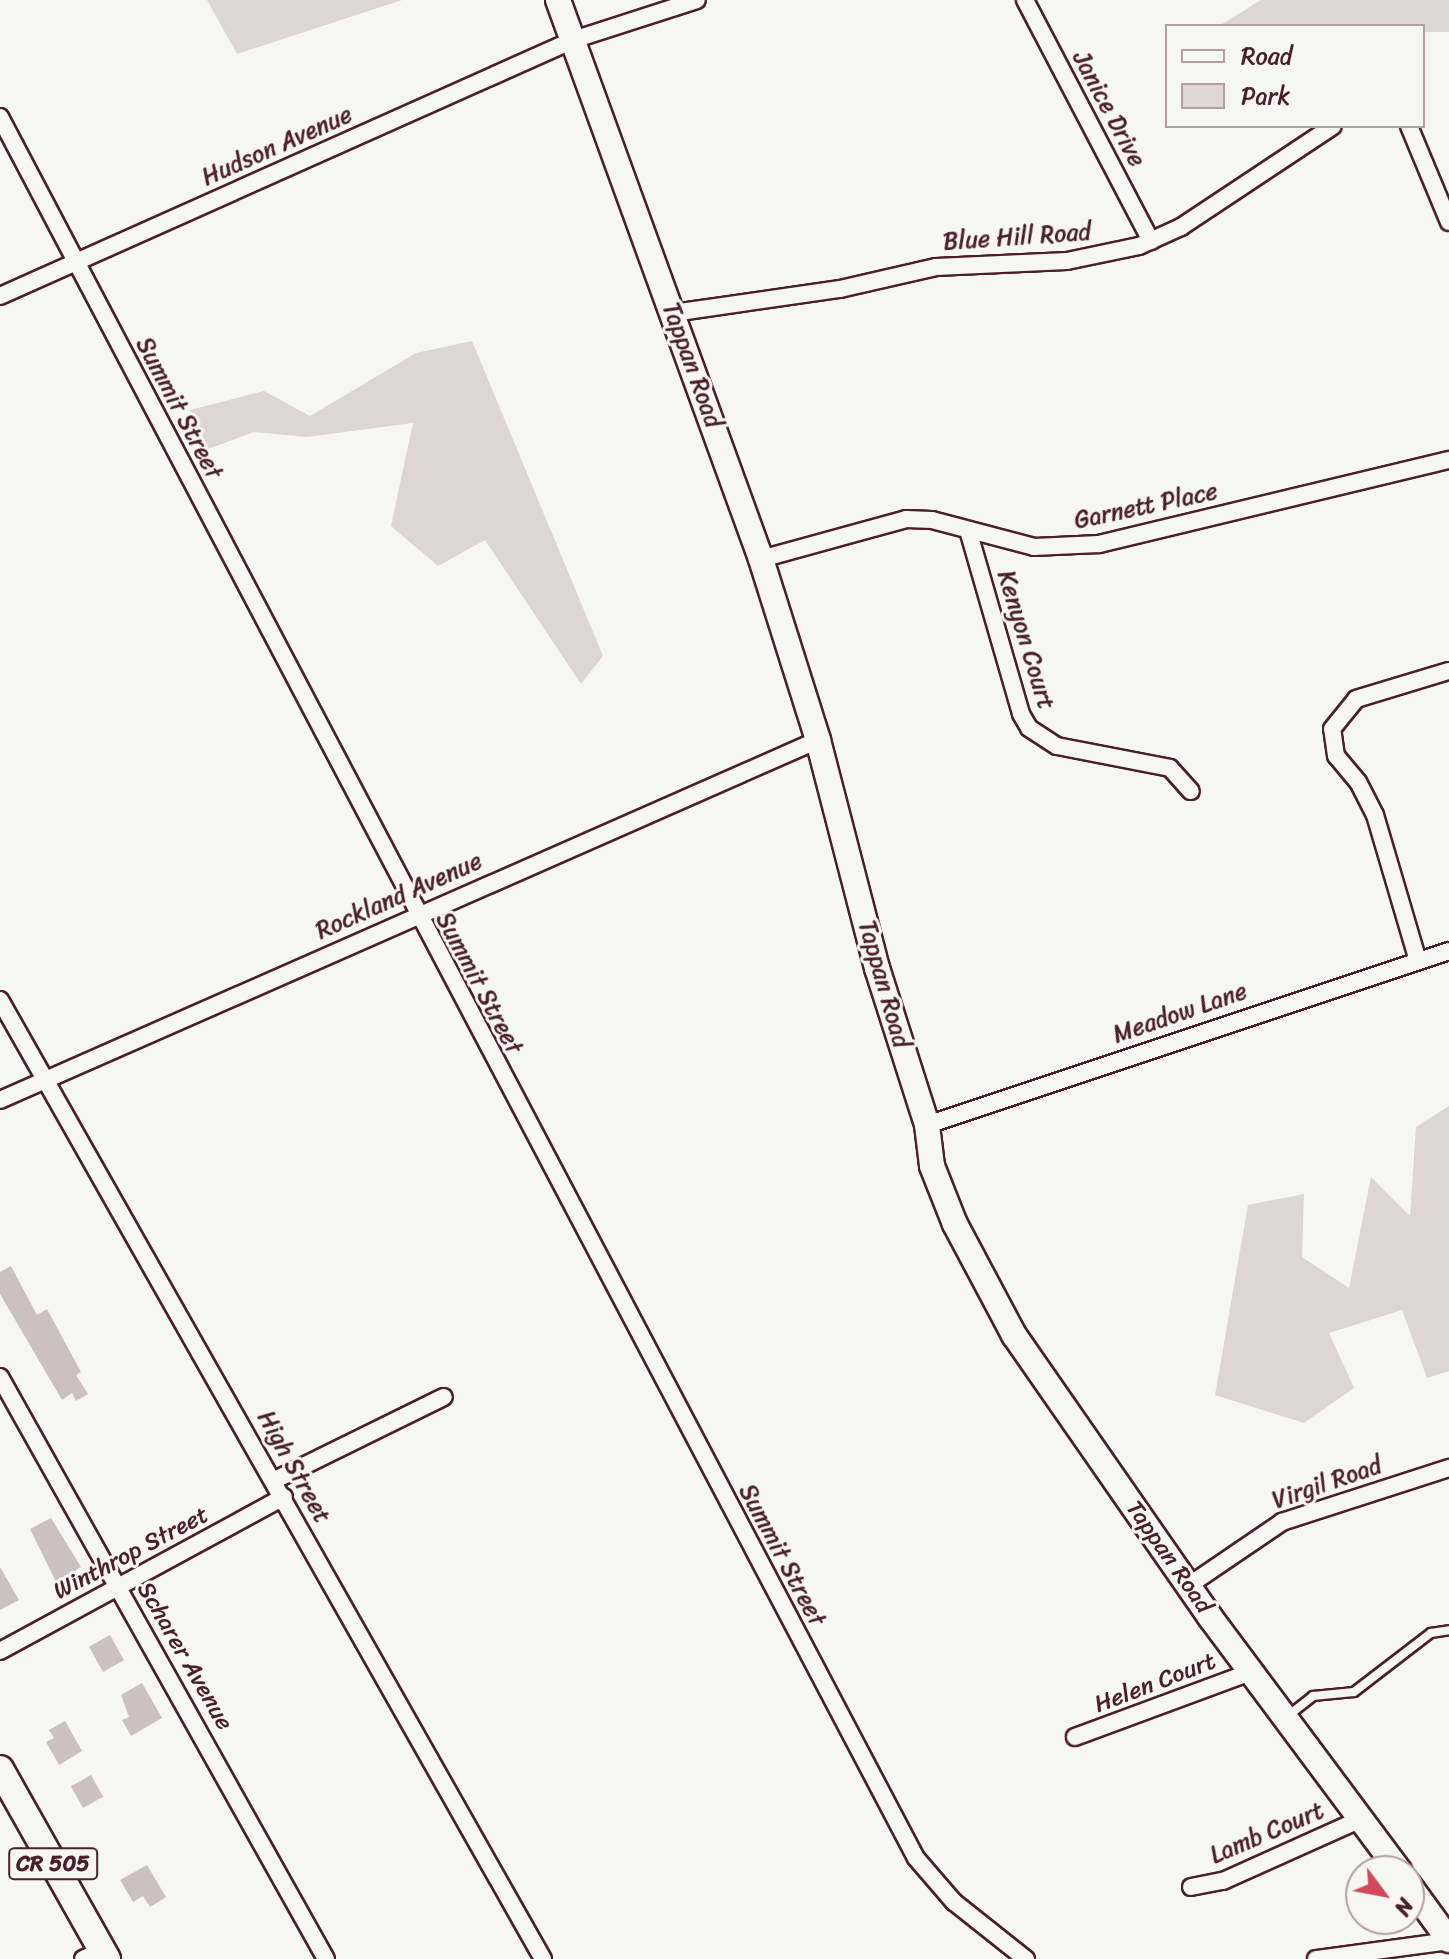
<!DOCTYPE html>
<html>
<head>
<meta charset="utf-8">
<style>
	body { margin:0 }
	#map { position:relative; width:1449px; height:1959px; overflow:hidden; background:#f6f6f2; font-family:Sriracha,sans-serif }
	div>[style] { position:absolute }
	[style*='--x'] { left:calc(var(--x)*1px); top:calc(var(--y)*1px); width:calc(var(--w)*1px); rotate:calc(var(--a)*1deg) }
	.green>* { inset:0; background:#ddd6d5 }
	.building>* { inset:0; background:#ccc1c0; transform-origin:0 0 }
	.roads { filter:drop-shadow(2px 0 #4a1f2b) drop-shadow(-2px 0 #4a1f2b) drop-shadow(0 2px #4a1f2b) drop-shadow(0 -2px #4a1f2b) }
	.lane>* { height:8px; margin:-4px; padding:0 4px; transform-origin:4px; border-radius:4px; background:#f6f6f2 }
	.street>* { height:16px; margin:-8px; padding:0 8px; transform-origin:8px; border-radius:8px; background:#f6f6f2 }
	.secondary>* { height:24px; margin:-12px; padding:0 12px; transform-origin:12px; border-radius:12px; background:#f6f6f2 }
	.primary>* { height:26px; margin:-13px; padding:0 13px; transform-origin:13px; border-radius:13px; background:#f6f6f2 }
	span { translate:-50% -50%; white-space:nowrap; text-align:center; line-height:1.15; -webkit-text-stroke:6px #f6f6f2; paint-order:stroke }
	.shield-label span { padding:2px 6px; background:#f6f6f2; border:2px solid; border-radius:6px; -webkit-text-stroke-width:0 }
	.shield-label { font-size:22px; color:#4a1f2b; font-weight:700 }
	.street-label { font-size:24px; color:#4a1f2b }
	.legend { position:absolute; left:1165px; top:24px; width:260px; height:104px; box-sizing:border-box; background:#f6f6f2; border:2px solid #b1a0a2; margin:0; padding:10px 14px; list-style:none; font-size:24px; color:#4a1f2b }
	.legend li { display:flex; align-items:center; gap:16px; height:40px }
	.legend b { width:40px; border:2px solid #b1a0a2 }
	.north { position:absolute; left:1345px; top:1855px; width:80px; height:80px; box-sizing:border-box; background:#f6f6f2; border:2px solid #b1a0a2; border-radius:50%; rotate:122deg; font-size:22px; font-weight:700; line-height:32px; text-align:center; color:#4a1f2b }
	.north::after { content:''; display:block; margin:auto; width:28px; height:36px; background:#d1495b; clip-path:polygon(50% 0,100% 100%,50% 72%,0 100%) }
</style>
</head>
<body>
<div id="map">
	<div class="green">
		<div style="clip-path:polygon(207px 0,402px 0,237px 54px)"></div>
		<div style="clip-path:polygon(1261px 0,1449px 0,1449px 32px,1423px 32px,1423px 26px,1219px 26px)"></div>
		<div style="clip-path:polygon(472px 341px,603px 656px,581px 684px,485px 540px,438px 566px,391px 526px,413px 423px,307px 437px,254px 432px,203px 451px,190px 410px,264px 391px,310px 416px,416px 353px)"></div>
		<div style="clip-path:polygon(1449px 1106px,1449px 1371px,1427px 1378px,1402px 1310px,1329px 1333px,1354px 1388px,1304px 1423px,1215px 1395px,1248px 1205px,1304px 1194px,1302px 1257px,1349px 1288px,1371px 1177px,1410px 1216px,1416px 1127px)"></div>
	</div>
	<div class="building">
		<div style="clip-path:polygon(11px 1266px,37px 1315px,47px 1309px,81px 1372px,76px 1375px,88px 1394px,76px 1401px,72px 1393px,62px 1400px,0 1294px,0 1272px)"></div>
		<div style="clip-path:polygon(51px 1518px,81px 1567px,56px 1582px,30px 1529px)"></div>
		<div style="clip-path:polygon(0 1567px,19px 1600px,0 1610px)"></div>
		<div style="left:110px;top:1635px;width:29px;height:24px;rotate:61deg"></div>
		<div style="clip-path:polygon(142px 1683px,162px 1718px,131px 1736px,122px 1720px,129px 1717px,121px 1695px)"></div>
		<div style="clip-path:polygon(65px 1721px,82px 1751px,59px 1765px,46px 1742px,54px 1738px,49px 1730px)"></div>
		<div style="left:91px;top:1775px;width:25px;height:23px;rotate:61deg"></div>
		<div style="clip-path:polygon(147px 1865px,166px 1897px,150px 1907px,143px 1896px,133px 1902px,120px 1880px)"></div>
	</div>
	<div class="roads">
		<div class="lane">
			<div style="--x:1289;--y:1715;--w:31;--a:-38"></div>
			<div style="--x:1313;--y:1696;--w:41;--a:-5.6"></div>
			<div style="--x:1354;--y:1692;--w:97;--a:-37.5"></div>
			<div style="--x:1431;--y:1633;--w:18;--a:-9"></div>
		</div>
		<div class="street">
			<div style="--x:1025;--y:0;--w:272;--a:62.4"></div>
			<div style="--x:0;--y:117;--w:1967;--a:62.25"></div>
			<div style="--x:916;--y:1858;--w:58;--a:49.2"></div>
			<div style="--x:954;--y:1902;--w:92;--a:38.4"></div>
			<div style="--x:1409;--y:126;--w:104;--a:67.4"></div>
			<div style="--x:0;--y:296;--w:628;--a:-24.07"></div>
			<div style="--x:573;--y:40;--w:130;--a:-17.9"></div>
			<div style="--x:673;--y:313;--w:169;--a:-8.2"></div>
			<div style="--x:840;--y:289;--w:98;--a:-12.9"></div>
			<div style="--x:936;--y:267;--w:131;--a:-2.6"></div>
			<div style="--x:1067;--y:261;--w:74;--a:-11.8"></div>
			<div style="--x:1139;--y:246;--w:46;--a:-24.3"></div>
			<div style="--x:1181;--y:227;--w:182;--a:-33.6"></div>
			<div style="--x:968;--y:530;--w:191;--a:73.9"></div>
			<div style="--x:1021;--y:714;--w:16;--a:60"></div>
			<div style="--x:1029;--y:728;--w:33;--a:33"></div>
			<div style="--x:1057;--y:746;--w:115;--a:11"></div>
			<div style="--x:1170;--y:768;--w:31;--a:48"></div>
			<div style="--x:761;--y:559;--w:150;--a:-15.4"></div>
			<div style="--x:906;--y:519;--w:26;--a:2"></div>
			<div style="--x:932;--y:520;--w:106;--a:14.8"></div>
			<div style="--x:1034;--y:547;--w:65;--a:-2.6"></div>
			<div style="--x:1099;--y:544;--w:360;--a:-13.5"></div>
			<div style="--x:1418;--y:961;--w:152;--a:-106.4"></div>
			<div style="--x:1375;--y:815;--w:37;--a:-117"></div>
			<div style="--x:1358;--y:782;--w:34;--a:-130"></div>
			<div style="--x:1336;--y:756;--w:27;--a:-98"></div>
			<div style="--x:1332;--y:729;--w:38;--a:-51"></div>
			<div style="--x:1356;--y:699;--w:97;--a:-16.8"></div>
			<div style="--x:0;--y:1000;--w:1102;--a:60.48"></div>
			<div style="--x:0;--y:1100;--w:894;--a:-23.75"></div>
			<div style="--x:927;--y:1125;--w:550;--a:-18.43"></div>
			<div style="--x:0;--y:1377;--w:667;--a:60.75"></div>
			<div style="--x:275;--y:1480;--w:188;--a:-26.2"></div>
			<div style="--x:1188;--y:1586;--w:114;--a:-34.2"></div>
			<div style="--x:1282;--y:1522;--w:176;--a:-17.9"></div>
			<div style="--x:0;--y:1651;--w:323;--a:-28.5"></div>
			<div style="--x:1075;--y:1737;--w:188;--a:-20.3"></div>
			<div style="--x:1191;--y:1887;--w:33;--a:-11"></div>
			<div style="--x:1223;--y:1881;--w:151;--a:-24.2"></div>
			<div style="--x:83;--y:1959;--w:21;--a:-25"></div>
			<div style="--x:1316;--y:1959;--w:134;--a:-7.7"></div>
		</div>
		<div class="secondary">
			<div style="--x:558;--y:0;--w:595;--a:70.04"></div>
			<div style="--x:761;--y:559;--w:190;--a:72.5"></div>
			<div style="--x:818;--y:740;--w:236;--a:75.5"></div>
			<div style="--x:877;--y:968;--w:165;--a:72.3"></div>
			<div style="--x:927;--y:1125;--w:41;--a:83"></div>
			<div style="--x:932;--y:1166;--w:62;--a:68.4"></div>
			<div style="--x:955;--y:1224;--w:126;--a:62"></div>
			<div style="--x:1014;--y:1335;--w:343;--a:55.2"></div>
			<div style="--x:1210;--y:1617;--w:317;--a:53.3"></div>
			<div style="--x:1409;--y:1885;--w:68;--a:54"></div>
		</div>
		<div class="primary">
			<div style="--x:0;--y:1769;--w:218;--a:60.6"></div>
		</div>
	</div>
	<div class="shield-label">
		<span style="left:53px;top:1864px">CR 505</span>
	</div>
	<div class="street-label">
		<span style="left:1109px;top:109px;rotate:62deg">Janice Drive</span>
		<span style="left:277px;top:146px;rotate:-24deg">Hudson Avenue</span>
		<span style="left:1017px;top:237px;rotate:-4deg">Blue Hill Road</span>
		<span style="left:692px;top:365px;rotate:70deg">Tappan Road</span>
		<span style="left:179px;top:408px;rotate:62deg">Summit Street</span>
		<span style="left:1146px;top:506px;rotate:-12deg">Garnett Place</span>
		<span style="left:1026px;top:640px;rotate:73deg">Kenyon Court</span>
		<span style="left:399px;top:896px;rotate:-24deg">Rockland Avenue</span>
		<span style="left:479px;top:983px;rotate:62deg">Summit Street</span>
		<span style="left:884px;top:984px;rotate:74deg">Tappan Road</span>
		<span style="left:1180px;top:1013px;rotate:-19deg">Meadow Lane</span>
		<span style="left:294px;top:1467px;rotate:61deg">High Street</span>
		<span style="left:1327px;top:1483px;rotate:-19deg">Virgil Road</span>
		<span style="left:131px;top:1553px;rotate:-28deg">Winthrop Street</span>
		<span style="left:782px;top:1555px;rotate:62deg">Summit Street</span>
		<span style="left:1169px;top:1557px;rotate:55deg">Tappan Road</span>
		<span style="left:185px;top:1656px;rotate:60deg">Scharer Avenue</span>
		<span style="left:1155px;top:1683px;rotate:-21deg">Helen Court</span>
		<span style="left:1267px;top:1833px;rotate:-23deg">Lamb Court</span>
	</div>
	<ul class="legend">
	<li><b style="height:10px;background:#f6f6f2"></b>Road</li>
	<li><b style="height:22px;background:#ddd6d5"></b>Park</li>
	</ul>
	<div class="north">N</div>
</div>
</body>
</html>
